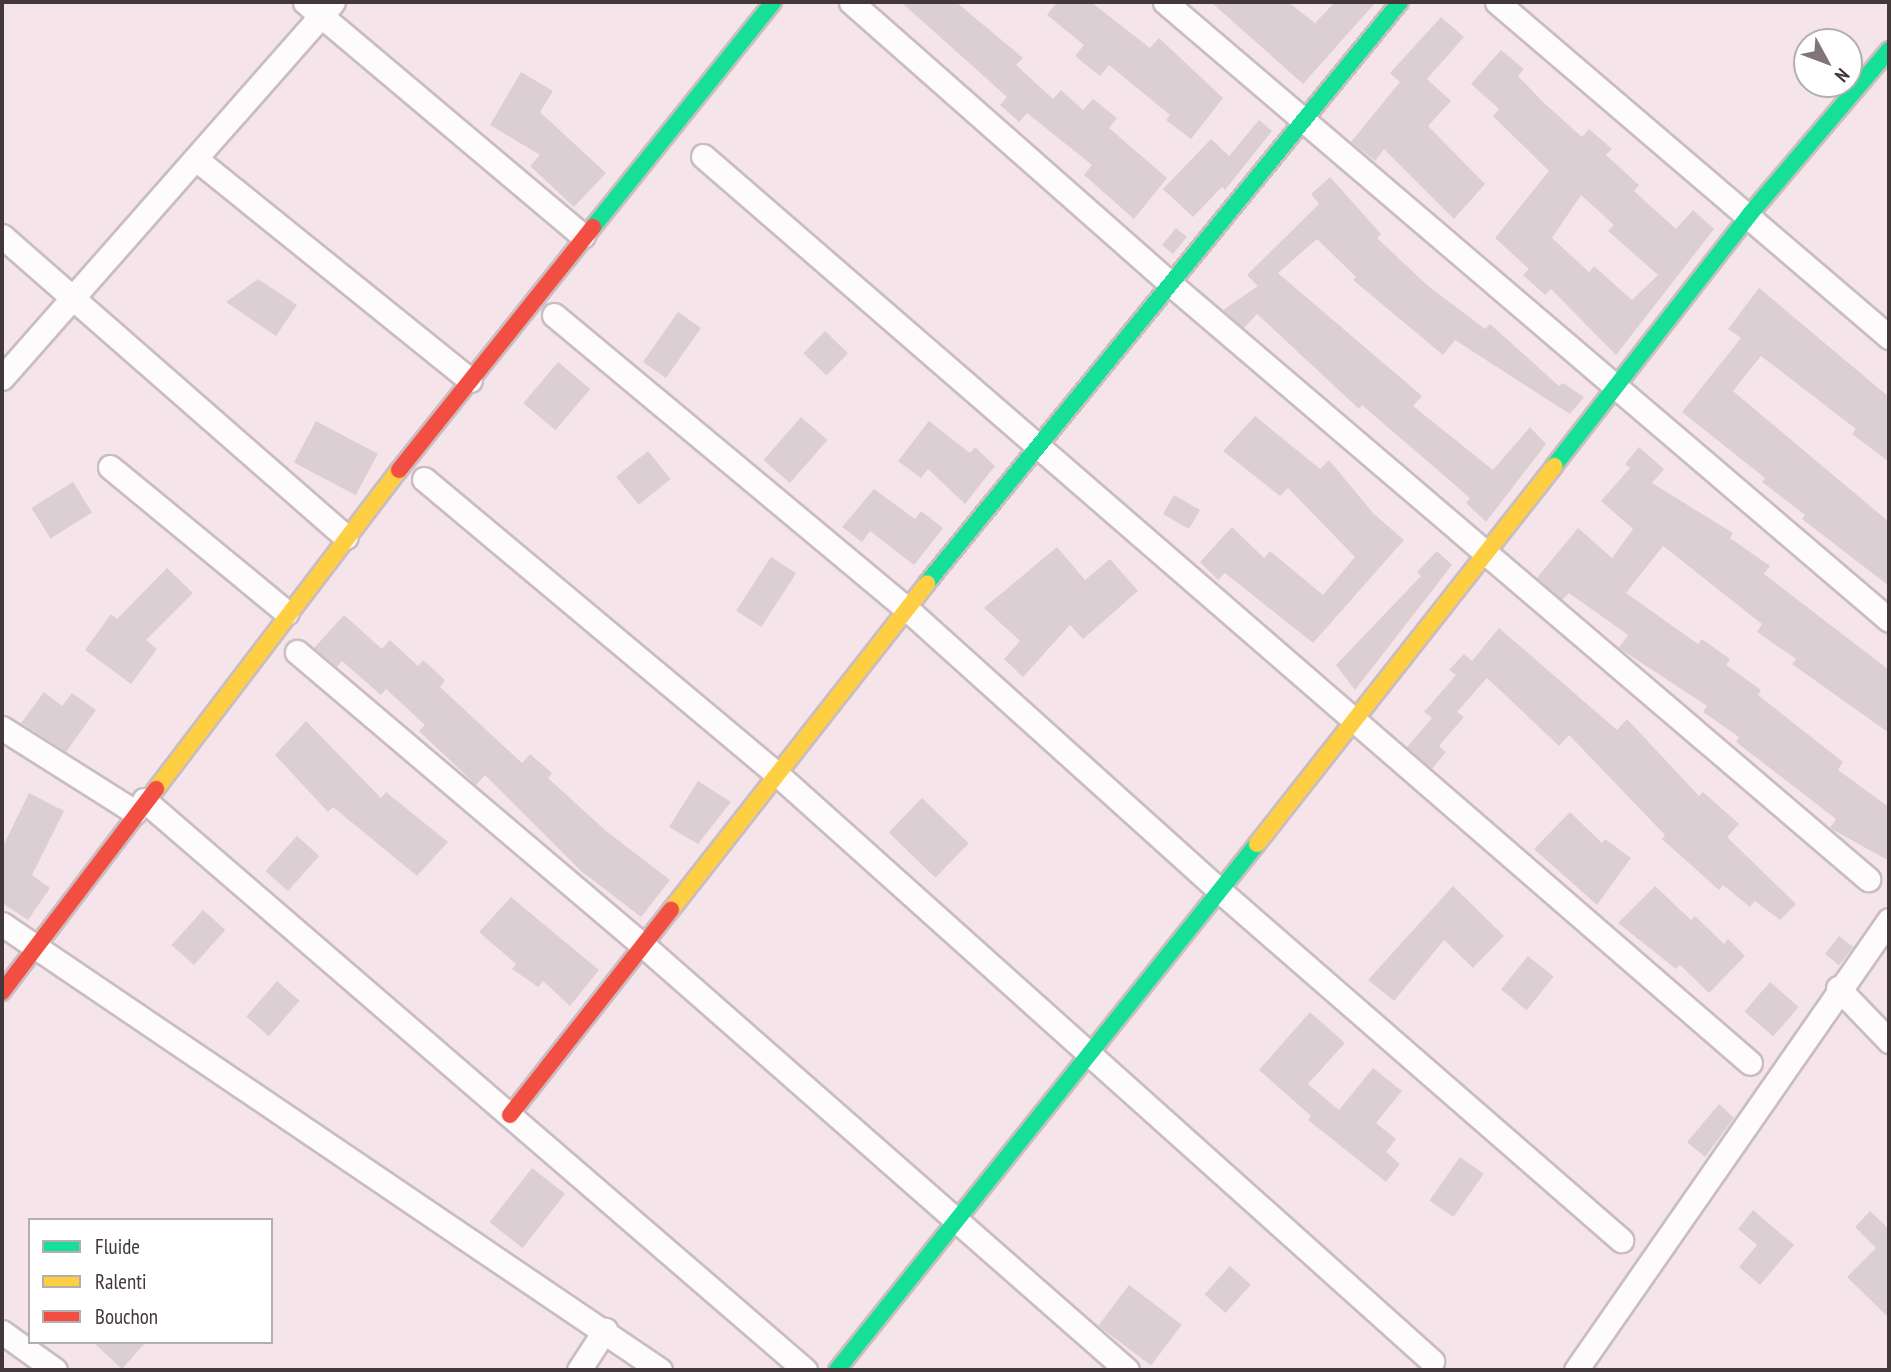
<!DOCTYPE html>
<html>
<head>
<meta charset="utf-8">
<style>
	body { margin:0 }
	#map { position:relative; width:1891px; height:1372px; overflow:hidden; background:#f5e5ea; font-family:"PT Sans Narrow",sans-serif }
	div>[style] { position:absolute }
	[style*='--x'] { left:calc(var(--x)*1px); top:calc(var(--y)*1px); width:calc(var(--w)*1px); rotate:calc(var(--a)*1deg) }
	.building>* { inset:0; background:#dccfd3; transform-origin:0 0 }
	.roads { filter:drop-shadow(2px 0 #cabdc1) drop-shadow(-2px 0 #cabdc1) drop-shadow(0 2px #cabdc1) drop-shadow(0 -2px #cabdc1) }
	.street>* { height:23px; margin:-11.5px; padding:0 11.5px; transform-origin:11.5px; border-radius:11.5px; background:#fefbfc }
	.fast>* { height:16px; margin:-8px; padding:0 8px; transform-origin:8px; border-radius:8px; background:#16e098 }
	.slow>* { height:16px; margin:-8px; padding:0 8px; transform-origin:8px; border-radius:8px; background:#ffcf43 }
	.jam>* { height:16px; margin:-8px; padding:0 8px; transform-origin:8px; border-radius:8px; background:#f24e42 }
	span { translate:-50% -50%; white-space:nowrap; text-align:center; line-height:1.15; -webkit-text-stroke:5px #fff; paint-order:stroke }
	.frame { position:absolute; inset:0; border:4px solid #423739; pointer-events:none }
	.legend { position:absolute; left:28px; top:1218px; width:245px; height:126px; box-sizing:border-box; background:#fff; border:2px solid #b3afb0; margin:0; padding:9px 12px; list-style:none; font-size:21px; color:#423739 }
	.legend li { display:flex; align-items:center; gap:14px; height:35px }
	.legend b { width:35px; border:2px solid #b3afb0 }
	.north { position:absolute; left:1793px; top:28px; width:70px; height:70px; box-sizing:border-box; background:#fff; border:2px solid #b3afb0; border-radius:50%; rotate:131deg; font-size:19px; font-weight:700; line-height:28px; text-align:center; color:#423739 }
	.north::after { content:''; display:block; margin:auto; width:24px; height:32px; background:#817477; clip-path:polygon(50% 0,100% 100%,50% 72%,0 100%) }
</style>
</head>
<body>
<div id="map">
	<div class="building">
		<div style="clip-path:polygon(901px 2px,956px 2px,1023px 58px,1016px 65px,1053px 99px,1061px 90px,1083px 110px,1093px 99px,1117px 118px,1109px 128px,1167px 178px,1134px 219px,1084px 175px,1092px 165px,1027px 113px,1019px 122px,1000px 105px,1007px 97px)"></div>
		<div style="clip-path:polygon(1057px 2px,1091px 2px,1150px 48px,1159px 38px,1223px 98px,1191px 139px,1166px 120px,1170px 115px,1109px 65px,1100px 76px,1075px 56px,1084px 45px,1047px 15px)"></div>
		<div style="clip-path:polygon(1211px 2px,1288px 2px,1315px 23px,1335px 2px,1376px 2px,1303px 84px)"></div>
		<div style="clip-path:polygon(1441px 17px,1464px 37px,1427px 79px,1451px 101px,1428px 126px,1485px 184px,1454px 219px,1384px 149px,1375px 161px,1351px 142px,1400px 82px,1390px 73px)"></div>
		<div style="clip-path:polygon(evenodd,1501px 50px,1524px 69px,1518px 76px,1544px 103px,1582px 137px,1589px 129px,1612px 149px,1606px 155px,1639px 185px,1634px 191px,1676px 229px,1693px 210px,1714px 229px,1616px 355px,1551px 289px,1545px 295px,1523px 275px,1529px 269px,1495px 238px,1549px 171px,1493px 116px,1499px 109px,1471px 84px,1501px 50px,1581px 195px,1614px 225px,1608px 231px,1658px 275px,1632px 300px,1594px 266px,1589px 272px,1552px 238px,1581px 195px)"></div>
		<div style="clip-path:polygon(521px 72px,553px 91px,540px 112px,606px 173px,574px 207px,530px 166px,540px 155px,490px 125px)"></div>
		<div style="clip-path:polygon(1259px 120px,1272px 131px,1225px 190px,1222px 187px,1193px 217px,1163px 189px,1211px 139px,1229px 156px)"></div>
		<div style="clip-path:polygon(1330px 177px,1381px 234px,1377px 238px,1427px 285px,1485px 329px,1490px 324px,1559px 386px,1563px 383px,1584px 397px,1570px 414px,1455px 340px,1443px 355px,1353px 280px,1356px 277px,1317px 239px,1278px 273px,1422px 396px,1413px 406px,1493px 470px,1530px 427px,1546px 444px,1486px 522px,1466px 503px,1470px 498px,1362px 405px,1359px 409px,1257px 314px,1244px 328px,1223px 310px,1258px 286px,1247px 275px,1319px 204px,1311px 194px)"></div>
		<div style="left:1176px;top:228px;width:14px;height:22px;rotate:39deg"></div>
		<div style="clip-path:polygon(258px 279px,297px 305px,276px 336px,226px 302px)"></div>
		<div style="clip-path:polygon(1759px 288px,1889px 397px,1889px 462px,1852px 434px,1856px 429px,1761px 356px,1733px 391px,1889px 522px,1889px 586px,1802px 519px,1805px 515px,1762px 482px,1765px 478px,1682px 412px,1741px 338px,1728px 329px)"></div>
		<div style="left:678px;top:312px;width:28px;height:61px;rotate:35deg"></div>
		<div style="left:825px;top:331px;width:32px;height:31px;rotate:44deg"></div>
		<div style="left:558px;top:362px;width:42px;height:54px;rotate:40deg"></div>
		<div style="clip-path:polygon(1255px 416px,1320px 469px,1329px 460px,1373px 513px,1404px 540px,1313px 643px,1225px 573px,1218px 580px,1200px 562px,1232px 527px,1264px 558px,1270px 551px,1323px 595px,1355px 557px,1288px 488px,1280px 496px,1223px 451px)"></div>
		<div style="left:801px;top:417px;width:35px;height:57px;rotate:41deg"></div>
		<div style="left:316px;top:421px;width:70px;height:47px;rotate:28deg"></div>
		<div style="clip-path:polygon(929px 421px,970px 453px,975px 447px,995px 466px,965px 504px,928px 469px,921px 478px,898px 461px)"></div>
		<div style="clip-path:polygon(1639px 447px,1664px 469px,1652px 483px,1733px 533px,1730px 538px,1770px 566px,1764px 574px,1889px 670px,1889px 733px,1792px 664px,1796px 659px,1757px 632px,1762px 624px,1663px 546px,1626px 593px,1698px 644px,1702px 639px,1730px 659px,1726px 665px,1761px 690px,1758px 695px,1843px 762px,1838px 770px,1889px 807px,1889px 861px,1830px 828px,1836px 819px,1736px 742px,1739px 737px,1703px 712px,1707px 706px,1619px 648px,1628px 635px,1569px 593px,1562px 600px,1537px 578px,1578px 528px,1612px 558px,1633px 529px,1601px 501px,1630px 468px,1625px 464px)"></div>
		<div style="left:648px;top:451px;width:36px;height:41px;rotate:51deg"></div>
		<div style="left:73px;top:482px;width:36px;height:49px;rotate:58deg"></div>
		<div style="clip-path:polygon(874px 489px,915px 519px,921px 511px,943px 528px,914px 565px,870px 531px,862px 542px,842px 527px)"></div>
		<div style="left:1174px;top:495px;width:30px;height:22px;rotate:30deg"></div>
		<div style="clip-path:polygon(1057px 547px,1085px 580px,1110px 559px,1138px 591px,1083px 639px,1070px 625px,1023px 677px,1004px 659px,1020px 641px,984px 608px)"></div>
		<div style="clip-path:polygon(1437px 551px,1452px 565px,1355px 690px,1336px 665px,1421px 576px,1417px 572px)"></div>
		<div style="left:771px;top:557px;width:30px;height:64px;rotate:33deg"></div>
		<div style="clip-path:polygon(167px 568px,193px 593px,146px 640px,157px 649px,131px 684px,85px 650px,111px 614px,117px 619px)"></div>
		<div style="clip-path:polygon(344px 615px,382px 649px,390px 640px,418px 666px,423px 660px,445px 680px,440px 687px,522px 763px,530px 754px,552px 773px,548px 778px,606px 831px,670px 880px,641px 917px,581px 871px,485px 775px,476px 785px,419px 731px,425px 725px,386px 689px,381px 695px,342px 661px,337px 667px,314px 648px)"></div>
		<div style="clip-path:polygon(1499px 628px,1617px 730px,1627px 719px,1699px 796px,1703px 792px,1739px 824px,1727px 837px,1796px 904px,1780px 920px,1755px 901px,1750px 907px,1723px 885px,1719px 890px,1662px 839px,1665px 835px,1569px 735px,1559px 746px,1487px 678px,1457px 712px,1464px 717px,1439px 746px,1446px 752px,1432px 769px,1407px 747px,1432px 718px,1424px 712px,1456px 675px,1449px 670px,1464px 654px,1472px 661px)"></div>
		<div style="clip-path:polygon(44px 692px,62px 706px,72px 693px,96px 710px,66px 752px,21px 723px)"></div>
		<div style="clip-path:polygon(306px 721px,381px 798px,386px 792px,448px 842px,417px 876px,333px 807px,328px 812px,275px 755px)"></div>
		<div style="clip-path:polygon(698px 781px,731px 802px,698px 844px,669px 827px)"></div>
		<div style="clip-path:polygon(29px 793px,64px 811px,32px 875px,50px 888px,28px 920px,2px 903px,2px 848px)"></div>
		<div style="left:922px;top:798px;width:65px;height:48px;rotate:44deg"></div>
		<div style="clip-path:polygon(1570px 812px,1602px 843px,1605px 839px,1631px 858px,1597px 905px,1534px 849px)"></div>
		<div style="left:297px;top:836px;width:30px;height:47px;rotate:42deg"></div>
		<div style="clip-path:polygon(1453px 886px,1504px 936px,1473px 968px,1444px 940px,1394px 1001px,1368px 980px)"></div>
		<div style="clip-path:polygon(1655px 886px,1691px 920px,1695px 916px,1724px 944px,1728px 939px,1745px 956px,1709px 993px,1680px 965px,1676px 969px,1618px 923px)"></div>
		<div style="clip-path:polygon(511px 897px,599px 970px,570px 1006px,543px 981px,538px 987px,512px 969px,516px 964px,479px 932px)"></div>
		<div style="left:203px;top:910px;width:30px;height:47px;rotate:42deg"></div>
		<div style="left:1839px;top:936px;width:18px;height:23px;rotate:38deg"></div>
		<div style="left:1528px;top:956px;width:33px;height:43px;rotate:39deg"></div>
		<div style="left:277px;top:981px;width:30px;height:47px;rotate:41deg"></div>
		<div style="left:1770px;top:982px;width:38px;height:39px;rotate:41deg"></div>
		<div style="clip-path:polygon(1310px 1012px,1345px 1043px,1308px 1084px,1339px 1110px,1373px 1068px,1402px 1091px,1376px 1123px,1396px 1139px,1386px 1152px,1400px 1164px,1386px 1182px,1308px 1120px,1311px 1116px,1259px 1070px)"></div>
		<div style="clip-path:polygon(1719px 1104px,1734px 1118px,1705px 1157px,1687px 1142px)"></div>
		<div style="left:1460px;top:1157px;width:29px;height:53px;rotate:35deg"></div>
		<div style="left:532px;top:1168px;width:42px;height:69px;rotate:38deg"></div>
		<div style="clip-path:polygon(1753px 1210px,1794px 1245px,1760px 1285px,1739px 1267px,1757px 1245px,1738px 1229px)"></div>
		<div style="clip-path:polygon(1870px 1211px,1889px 1229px,1889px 1318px,1847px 1277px,1876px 1248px,1855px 1227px)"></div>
		<div style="left:1230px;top:1266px;width:28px;height:38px;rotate:42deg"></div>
		<div style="left:1129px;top:1285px;width:66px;height:51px;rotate:37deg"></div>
		<div style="clip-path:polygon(93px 1342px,146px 1342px,122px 1369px)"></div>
	</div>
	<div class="roads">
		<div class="street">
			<div style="--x:305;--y:2;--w:363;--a:40.1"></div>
			<div style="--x:851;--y:2;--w:429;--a:41.4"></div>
			<div style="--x:1173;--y:286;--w:914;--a:40.47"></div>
			<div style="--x:1165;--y:2;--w:952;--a:40.48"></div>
			<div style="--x:1497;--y:2;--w:516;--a:40.52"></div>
			<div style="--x:703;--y:156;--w:1385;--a:40.9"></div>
			<div style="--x:196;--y:159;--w:352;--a:38.9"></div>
			<div style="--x:2;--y:236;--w:457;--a:41.2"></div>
			<div style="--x:554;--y:315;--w:459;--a:39.8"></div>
			<div style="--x:907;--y:609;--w:421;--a:42"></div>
			<div style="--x:1220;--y:891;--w:532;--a:41.03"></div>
			<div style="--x:2;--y:378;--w:501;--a:-48.64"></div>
			<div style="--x:110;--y:467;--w:229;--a:39.5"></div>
			<div style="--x:424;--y:479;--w:460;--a:39.9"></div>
			<div style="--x:777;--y:774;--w:880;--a:41.87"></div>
			<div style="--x:297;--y:652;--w:453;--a:40.3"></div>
			<div style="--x:643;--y:945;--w:644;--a:41.29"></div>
			<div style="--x:2;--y:728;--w:157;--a:32.3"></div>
			<div style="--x:144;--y:800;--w:873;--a:40.77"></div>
			<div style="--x:2;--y:924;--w:795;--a:34.13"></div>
			<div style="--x:1838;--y:988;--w:74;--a:46.1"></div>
			<div style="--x:2;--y:1332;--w:65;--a:35.6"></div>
			<div style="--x:579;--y:1370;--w:48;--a:-57"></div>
			<div style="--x:1576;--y:1370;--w:548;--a:-55.18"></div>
		</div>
		<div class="fast">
			<div style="--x:593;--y:227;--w:288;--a:-51.3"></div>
			<div style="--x:1554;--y:466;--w:319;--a:-52.1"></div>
			<div style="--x:1750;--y:214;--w:215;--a:-49.7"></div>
			<div style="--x:927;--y:583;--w:749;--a:-50.85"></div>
			<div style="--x:837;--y:1370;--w:673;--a:-51.39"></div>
		</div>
		<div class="slow">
			<div style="--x:156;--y:789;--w:401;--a:-52.7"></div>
			<div style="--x:1257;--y:844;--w:481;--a:-51.8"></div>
			<div style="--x:671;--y:910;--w:415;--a:-51.9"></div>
		</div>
		<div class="jam">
			<div style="--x:399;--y:470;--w:311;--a:-51.4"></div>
			<div style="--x:2;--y:992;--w:255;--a:-52.8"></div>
			<div style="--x:510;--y:1115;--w:261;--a:-51.9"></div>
		</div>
	</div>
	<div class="frame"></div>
	<ul class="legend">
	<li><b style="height:9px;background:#16e098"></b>Fluide</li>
	<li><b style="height:9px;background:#ffcf43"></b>Ralenti</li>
	<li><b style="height:9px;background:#f24e42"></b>Bouchon</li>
	</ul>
	<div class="north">N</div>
</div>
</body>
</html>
